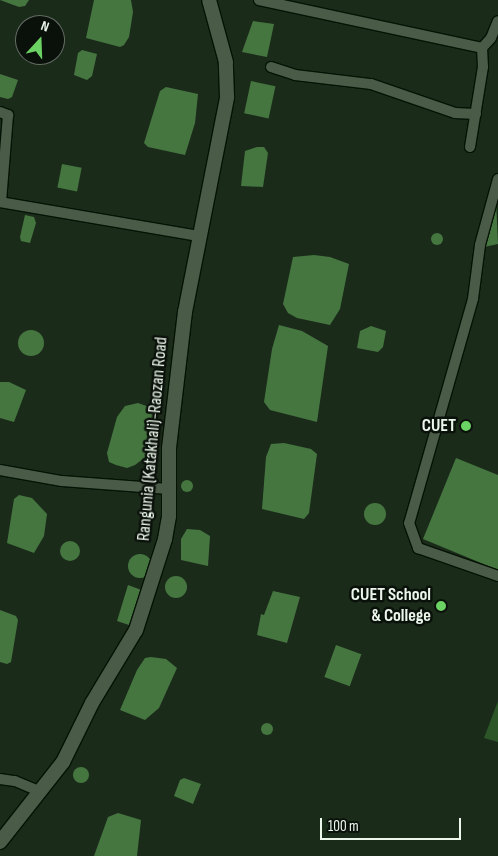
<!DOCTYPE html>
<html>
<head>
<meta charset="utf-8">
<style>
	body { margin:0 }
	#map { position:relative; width:498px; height:856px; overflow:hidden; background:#1b2b1a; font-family:"Sofia Sans Condensed",sans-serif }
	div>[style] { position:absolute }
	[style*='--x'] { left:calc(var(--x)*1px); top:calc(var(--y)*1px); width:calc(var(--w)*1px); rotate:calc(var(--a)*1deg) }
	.green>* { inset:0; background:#2c5628 }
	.water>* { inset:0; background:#457640; transform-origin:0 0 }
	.round { border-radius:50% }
	.roads { filter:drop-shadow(1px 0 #051305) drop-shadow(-1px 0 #051305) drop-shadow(0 1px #051305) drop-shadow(0 -1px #051305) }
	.minor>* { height:10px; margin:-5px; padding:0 5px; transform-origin:5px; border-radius:5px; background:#4a5b48 }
	.secondary>* { height:14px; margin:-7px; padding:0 7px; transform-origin:7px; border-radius:7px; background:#4a5b48 }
	.dots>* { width:14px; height:14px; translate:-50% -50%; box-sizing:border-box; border:2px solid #0a110a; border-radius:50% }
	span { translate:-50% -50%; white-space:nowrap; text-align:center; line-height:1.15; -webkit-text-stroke:5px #0a110a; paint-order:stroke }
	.poi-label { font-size:18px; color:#ecf6eb; font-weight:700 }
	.right { translate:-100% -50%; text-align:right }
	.street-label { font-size:18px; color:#ecf6eb }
	.north { position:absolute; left:15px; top:15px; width:50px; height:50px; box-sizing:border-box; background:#0a110a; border:1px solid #646d64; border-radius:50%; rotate:20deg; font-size:14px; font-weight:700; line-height:20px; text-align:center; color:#ecf6eb }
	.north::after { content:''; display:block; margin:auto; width:18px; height:22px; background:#6bd363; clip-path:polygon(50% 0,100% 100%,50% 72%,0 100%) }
	.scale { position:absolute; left:320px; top:818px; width:141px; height:22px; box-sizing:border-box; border:2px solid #ecf6eb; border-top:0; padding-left:6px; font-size:15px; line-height:18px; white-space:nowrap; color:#ecf6eb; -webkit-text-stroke:4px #0a110a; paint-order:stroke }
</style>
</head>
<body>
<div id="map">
	<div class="green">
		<div style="clip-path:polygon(498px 701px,498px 742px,484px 738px)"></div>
	</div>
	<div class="water">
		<div style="clip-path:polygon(0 0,29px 0,25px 6px,19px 7px)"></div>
		<div style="clip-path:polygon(94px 0,131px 0,133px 12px,129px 37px,124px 45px,120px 47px,86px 38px)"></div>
		<div style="clip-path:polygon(253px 21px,274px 24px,267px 57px,242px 52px)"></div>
		<div style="clip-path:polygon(82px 50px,97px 54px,92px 76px,87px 80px,74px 75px,78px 53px)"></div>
		<div style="clip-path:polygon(0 74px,18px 80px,12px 97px,8px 99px,0 97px)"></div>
		<div style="left:251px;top:81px;width:25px;height:33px;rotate:12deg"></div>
		<div style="clip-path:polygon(166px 87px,198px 94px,195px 123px,185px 155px,148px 147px,144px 143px,160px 91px)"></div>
		<div style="clip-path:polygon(257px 147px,264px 147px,268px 153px,263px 187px,241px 186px,245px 151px)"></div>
		<div style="left:62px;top:164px;width:20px;height:24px;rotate:11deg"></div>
		<div style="clip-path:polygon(496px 200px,498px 244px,484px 247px)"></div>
		<div style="clip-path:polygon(25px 215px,34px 217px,36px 223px,30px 243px,21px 241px,20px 237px)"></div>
		<div class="round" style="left:431px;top:233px;width:12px;height:12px"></div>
		<div style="clip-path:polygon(314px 255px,330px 257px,349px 264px,340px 309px,330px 325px,297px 318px,288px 313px,283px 304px,293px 257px)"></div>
		<div style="clip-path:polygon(279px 325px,302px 331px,328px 346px,317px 422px,270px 410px,264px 402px,272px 349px)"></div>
		<div style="clip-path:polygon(371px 326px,386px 331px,383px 347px,378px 352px,357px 348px,360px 331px)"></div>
		<div class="round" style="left:18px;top:330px;width:26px;height:26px"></div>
		<div style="clip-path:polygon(0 382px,9px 382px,26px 390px,14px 422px,0 418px)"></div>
		<div style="clip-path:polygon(138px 403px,152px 408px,155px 413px,154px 437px,148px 455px,135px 465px,127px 468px,116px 465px,109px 462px,107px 453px,117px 417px,125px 406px)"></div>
		<div style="clip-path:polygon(284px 443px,311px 449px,317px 454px,309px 513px,304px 519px,262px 509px,266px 457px,271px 444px)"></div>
		<div style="clip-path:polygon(456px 458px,498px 475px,498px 570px,423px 539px)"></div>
		<div class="round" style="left:181px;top:480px;width:12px;height:12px"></div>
		<div style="clip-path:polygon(19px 495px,32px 498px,47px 514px,44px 536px,34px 553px,7px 543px,14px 499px)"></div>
		<div class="round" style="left:364px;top:503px;width:22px;height:22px"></div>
		<div style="clip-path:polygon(187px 529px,200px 530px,210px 536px,208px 566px,181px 560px,181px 539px)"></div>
		<div class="round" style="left:60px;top:541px;width:20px;height:20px"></div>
		<div class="round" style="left:128px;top:554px;width:24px;height:24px"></div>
		<div class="round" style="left:165px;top:576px;width:22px;height:22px"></div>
		<div style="clip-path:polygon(128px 585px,144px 591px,129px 625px,117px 621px)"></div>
		<div style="clip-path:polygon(273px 591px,300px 597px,287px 643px,257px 635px,261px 614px,264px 615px)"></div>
		<div style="clip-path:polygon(0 610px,16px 616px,18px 620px,11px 662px,7px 664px,0 662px)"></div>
		<div style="left:336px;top:645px;width:27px;height:34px;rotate:20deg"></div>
		<div style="clip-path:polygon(151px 657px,166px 659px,177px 668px,159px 708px,145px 720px,120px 710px,137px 670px,145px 658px)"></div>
		<div class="round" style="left:261px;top:723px;width:12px;height:12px"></div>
		<div class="round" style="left:73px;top:767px;width:16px;height:16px"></div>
		<div style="clip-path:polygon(184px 778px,201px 784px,193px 804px,174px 796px,180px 780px)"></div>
		<div style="clip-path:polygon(118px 813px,141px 820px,137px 856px,94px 856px,108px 817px)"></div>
	</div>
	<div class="roads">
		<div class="minor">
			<div style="--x:259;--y:0;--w:228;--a:12.1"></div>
			<div style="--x:482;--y:48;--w:13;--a:-48"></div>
			<div style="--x:491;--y:38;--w:18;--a:-68"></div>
			<div style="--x:271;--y:67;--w:25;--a:18"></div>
			<div style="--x:295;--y:75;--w:77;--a:6.8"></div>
			<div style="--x:371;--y:84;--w:89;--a:19"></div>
			<div style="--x:455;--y:113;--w:21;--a:3"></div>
			<div style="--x:0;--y:112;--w:9;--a:21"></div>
			<div style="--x:8;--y:115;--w:87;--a:94.6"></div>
			<div style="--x:470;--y:147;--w:81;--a:-80.8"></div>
			<div style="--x:483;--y:67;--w:19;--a:-93"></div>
			<div style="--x:498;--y:179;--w:68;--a:105.3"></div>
			<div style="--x:480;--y:245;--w:54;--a:97.4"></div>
			<div style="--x:473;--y:299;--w:233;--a:105.9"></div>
			<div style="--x:409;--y:523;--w:27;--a:70"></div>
			<div style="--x:418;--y:548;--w:85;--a:19.3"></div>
			<div style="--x:0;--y:202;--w:201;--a:9.7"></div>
			<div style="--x:0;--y:470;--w:63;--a:10.1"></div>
			<div style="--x:62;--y:481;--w:107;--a:4.3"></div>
			<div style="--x:0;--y:779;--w:15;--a:8"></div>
			<div style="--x:15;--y:781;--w:28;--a:23"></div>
		</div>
		<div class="secondary">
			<div style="--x:0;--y:842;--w:102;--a:-51.8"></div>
			<div style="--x:63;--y:762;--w:66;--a:-63.8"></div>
			<div style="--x:92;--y:703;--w:85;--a:-58.9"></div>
			<div style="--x:136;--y:630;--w:96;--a:-72.3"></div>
			<div style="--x:165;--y:539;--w:23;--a:-80"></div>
			<div style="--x:169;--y:516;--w:68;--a:-90"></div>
			<div style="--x:169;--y:448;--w:137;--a:-83.3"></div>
			<div style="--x:185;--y:312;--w:219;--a:-78.9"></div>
			<div style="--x:227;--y:97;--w:35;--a:-92"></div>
			<div style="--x:226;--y:62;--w:64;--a:-105.3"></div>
		</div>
	</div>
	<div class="dots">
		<div style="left:466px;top:426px;background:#6bd363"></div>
		<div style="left:441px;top:606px;background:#6bd363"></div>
	</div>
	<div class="poi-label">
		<span class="right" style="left:456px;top:426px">CUET</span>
		<span class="right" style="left:431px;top:606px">CUET School<br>&amp; College</span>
	</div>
	<div class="street-label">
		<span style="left:153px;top:439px;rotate:-85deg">Rangunia (Katakhali)-Raozan Road</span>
	</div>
	<div class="north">N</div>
	<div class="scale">100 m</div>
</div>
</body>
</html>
